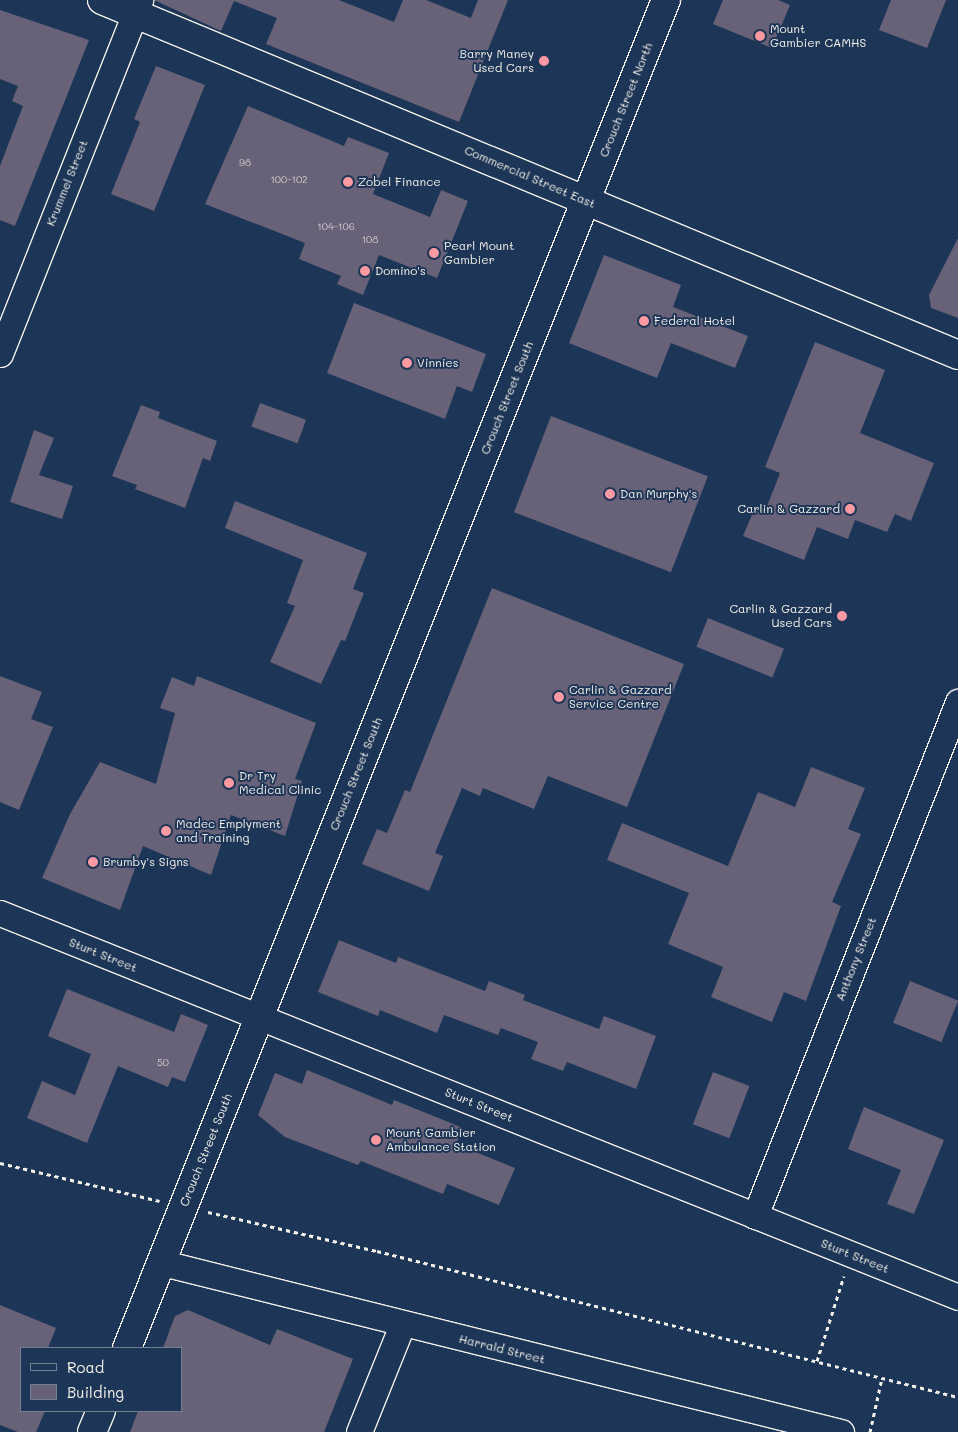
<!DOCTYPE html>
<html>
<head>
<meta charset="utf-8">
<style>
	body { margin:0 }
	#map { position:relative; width:958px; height:1432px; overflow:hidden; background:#1d3557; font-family:Mali,sans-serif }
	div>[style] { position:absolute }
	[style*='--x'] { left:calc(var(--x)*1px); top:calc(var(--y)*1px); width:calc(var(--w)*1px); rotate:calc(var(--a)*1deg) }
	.building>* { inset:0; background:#676277; transform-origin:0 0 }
	.path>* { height:3px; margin-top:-1.5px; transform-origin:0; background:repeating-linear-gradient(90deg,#f4f1e8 0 4px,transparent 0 8px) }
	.roads { filter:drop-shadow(1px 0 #f4f1e8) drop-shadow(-1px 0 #f4f1e8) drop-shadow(0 1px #f4f1e8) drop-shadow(0 -1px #f4f1e8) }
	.street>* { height:25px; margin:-12.5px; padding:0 12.5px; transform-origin:12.5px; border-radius:12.5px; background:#1d3557 }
	.secondary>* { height:28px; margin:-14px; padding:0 14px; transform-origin:14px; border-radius:14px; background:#1d3557 }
	.dots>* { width:14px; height:14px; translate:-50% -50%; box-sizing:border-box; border:2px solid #1d3557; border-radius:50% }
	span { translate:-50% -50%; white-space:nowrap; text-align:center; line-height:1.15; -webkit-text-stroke:4px #1d3557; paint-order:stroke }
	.number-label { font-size:10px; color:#d1cdcc }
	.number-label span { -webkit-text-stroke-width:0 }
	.poi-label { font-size:12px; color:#f4f1e8 }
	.left { translate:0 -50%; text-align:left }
	.right { translate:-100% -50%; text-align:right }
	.street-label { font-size:12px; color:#f4f1e8 }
	.legend { position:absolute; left:20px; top:1347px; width:162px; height:65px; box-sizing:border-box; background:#1d3557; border:1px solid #738091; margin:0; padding:6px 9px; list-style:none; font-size:15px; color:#f4f1e8 }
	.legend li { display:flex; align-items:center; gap:10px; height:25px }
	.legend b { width:25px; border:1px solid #738091 }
</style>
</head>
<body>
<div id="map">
	<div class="building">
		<div style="clip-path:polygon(154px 0,339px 0,394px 22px,403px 0,426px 0,471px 18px,478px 0,508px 0,459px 122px,266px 44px,277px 18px,234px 1px,221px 31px)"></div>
		<div style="clip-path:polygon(723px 0,778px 0,790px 5px,772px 48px,713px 24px)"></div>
		<div style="clip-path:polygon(891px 0,946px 0,927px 48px,879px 30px)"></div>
		<div style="clip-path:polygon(0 10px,89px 40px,15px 226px,0 220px,0 166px,23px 106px,12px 101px,18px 86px,0 79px)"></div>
		<div style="clip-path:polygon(156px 66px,205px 85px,154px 211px,111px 194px,140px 122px,134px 119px)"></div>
		<div style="clip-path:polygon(248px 106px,344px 146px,348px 137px,389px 153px,373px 194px,430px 217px,441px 190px,468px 201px,437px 278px,379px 255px,363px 295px,337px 284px,341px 276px,299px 259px,305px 243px,205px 204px)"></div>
		<div style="clip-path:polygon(958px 238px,958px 318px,931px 308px,929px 295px)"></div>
		<div style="clip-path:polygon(604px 255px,681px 285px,673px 307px,748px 336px,735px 368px,671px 343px,657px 378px,569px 343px)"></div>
		<div style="clip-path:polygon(354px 303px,486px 354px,472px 392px,457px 386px,445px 419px,327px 373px)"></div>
		<div style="clip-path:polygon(815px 342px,885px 370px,860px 433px,934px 463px,911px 521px,895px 514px,887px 532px,855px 520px,848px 539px,817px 527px,804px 560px,743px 536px,754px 510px,764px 514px,780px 473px,765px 467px)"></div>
		<div style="left:260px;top:403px;width:49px;height:25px;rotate:20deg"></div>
		<div style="clip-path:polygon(141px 405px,160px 412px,158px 418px,217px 441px,210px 461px,203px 458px,185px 508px,135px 489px,137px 485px,112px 476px)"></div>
		<div style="left:551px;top:416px;width:168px;height:103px;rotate:21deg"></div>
		<div style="clip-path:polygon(34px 430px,54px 438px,39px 475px,73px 486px,62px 519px,10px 502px)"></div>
		<div style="clip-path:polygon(235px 501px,367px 553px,353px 589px,364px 593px,345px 641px,341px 640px,321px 684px,270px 662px,295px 606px,287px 603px,303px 560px,225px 528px)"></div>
		<div style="clip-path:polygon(492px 588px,684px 664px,627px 807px,548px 776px,534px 809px,483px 788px,480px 796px,462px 788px,435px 853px,443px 856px,429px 891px,362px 864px,377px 829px,387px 833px,405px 790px,410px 792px)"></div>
		<div style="left:708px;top:618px;width:82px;height:31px;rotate:22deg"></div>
		<div style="clip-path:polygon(0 676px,42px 692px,31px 719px,53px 727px,19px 810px,0 802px)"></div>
		<div style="clip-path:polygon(197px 676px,316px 723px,295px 779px,302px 781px,285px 836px,231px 815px,211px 875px,143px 846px,120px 910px,42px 878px,70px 814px,100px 762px,156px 784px,175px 713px,160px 708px,172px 677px,194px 686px)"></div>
		<div style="clip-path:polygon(811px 767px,865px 788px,848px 829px,861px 834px,832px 902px,841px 906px,806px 1001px,784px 992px,772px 1022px,711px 997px,723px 967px,668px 944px,689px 893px,607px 860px,622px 823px,728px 866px,758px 792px,795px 807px)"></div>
		<div style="clip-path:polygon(339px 940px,396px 963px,398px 957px,485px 991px,489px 981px,525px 995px,523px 1000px,599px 1029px,604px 1016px,656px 1036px,636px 1089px,567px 1062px,563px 1071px,531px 1059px,538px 1042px,501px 1028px,498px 1035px,444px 1015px,437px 1033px,380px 1010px,378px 1016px,318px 992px)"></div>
		<div style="left:910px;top:981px;width:52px;height:45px;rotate:22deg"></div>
		<div style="clip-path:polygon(67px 989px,174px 1032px,181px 1014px,208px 1025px,185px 1082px,172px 1077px,168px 1087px,118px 1066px,87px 1143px,27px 1118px,42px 1081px,75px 1095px,91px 1054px,48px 1036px)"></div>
		<div style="clip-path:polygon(307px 1070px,392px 1105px,394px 1100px,463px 1128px,456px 1144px,515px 1168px,499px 1205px,447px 1184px,443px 1194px,361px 1161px,358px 1165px,285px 1137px,258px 1115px,275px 1073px,302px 1084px)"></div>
		<div style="left:713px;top:1072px;width:39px;height:56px;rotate:21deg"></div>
		<div style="clip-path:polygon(864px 1107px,944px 1140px,914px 1214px,887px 1204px,901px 1170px,848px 1149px)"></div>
		<div style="clip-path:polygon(0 1305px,56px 1328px,48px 1348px,21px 1348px,21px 1411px,45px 1411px,36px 1432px,18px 1432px,0 1425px)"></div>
		<div style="clip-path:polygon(188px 1310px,270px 1345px,277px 1329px,353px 1359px,324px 1432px,130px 1432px,138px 1411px,181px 1411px,181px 1348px,163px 1348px,175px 1316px)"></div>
	</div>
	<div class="path">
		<div style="--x:0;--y:1163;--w:164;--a:13.4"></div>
		<div style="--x:208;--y:1212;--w:173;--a:13"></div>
		<div style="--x:377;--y:1251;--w:599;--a:14.11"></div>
		<div style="--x:817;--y:1361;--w:89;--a:-72.4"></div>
		<div style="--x:870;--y:1432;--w:55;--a:-77.5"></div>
	</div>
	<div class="roads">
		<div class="street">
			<div style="--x:0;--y:354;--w:381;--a:-68.4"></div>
			<div style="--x:0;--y:913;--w:1032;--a:21.84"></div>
			<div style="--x:755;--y:1216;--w:553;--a:-68.45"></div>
			<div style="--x:163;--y:1263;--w:699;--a:14"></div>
			<div style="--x:359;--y:1432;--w:115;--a:-68.1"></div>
		</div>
		<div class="secondary">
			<div style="--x:102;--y:0;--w:927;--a:22.52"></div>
			<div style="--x:127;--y:1348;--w:1452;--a:-68.21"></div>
			<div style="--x:92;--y:1432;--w:23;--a:-67"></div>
		</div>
	</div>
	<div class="dots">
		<div style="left:760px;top:36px;background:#ff9aa2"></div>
		<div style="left:544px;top:61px;background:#ff9aa2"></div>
		<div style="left:348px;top:182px;background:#ff9aa2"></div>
		<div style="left:434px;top:253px;background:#ff9aa2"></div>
		<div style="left:365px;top:271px;background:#ff9aa2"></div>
		<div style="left:644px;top:321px;background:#ff9aa2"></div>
		<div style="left:407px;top:363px;background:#ff9aa2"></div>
		<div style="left:610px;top:494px;background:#ff9aa2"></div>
		<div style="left:850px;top:509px;background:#ff9aa2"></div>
		<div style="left:842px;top:616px;background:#ff9aa2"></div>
		<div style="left:559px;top:697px;background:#ff9aa2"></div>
		<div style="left:229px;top:783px;background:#ff9aa2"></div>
		<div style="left:166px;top:831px;background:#ff9aa2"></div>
		<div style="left:93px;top:862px;background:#ff9aa2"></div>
		<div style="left:376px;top:1140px;background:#ff9aa2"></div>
	</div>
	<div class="number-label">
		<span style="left:245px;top:163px">98</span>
		<span style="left:289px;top:180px">100-102</span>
		<span style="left:336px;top:227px">104-106</span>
		<span style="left:370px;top:240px">108</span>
		<span style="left:163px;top:1063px">50</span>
	</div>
	<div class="poi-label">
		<span class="left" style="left:770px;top:36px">Mount<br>Gambier CAMHS</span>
		<span class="right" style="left:534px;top:61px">Barry Maney<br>Used Cars</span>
		<span class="left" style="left:358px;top:182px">Zobel Finance</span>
		<span class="left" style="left:444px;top:253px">Pearl Mount<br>Gambier</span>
		<span class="left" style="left:375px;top:271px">Domino's</span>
		<span class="left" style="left:654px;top:321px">Federal Hotel</span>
		<span class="left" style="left:417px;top:363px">Vinnies</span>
		<span class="left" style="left:620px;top:494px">Dan Murphy's</span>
		<span class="right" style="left:840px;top:509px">Carlin &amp; Gazzard</span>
		<span class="right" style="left:832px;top:616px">Carlin &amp; Gazzard<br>Used Cars</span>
		<span class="left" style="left:569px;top:697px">Carlin &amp; Gazzard<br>Service Centre</span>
		<span class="left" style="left:239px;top:783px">Dr Try<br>Medical Clinic</span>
		<span class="left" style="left:176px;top:831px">Madec Emplyment<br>and Training</span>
		<span class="left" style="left:103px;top:862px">Brumby's Signs</span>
		<span class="left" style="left:386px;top:1140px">Mount Gambier<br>Ambulance Station</span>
	</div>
	<div class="street-label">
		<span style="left:626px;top:100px;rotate:-68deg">Crouch Street North</span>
		<span style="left:530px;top:177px;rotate:23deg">Commercial Street East</span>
		<span style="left:67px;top:183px;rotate:-68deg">Krummel Street</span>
		<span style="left:507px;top:398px;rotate:-68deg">Crouch Street South</span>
		<span style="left:356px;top:774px;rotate:-68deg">Crouch Street South</span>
		<span style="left:103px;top:955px;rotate:22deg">Sturt Street</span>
		<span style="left:856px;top:959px;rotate:-68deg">Anthony Street</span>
		<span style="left:479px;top:1105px;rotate:22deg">Sturt Street</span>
		<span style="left:206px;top:1150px;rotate:-68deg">Crouch Street South</span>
		<span style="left:855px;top:1256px;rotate:22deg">Sturt Street</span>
		<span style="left:502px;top:1349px;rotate:14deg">Harrald Street</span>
	</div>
	<ul class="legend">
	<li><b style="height:6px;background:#1d3557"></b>Road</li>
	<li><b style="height:14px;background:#676277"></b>Building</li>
	</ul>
</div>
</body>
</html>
